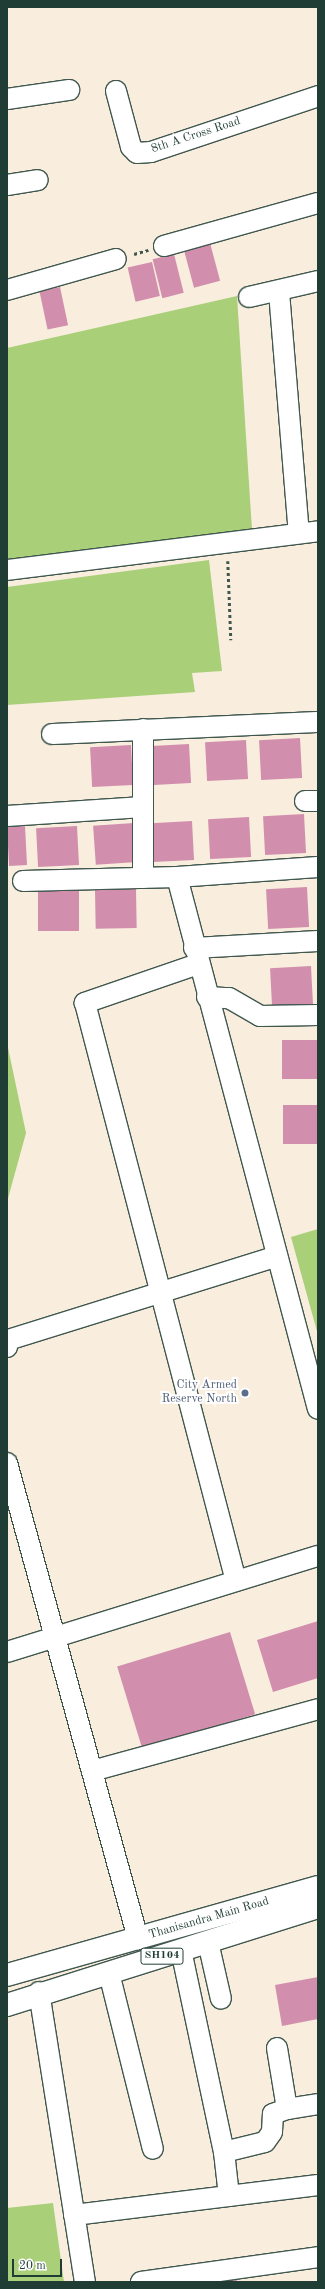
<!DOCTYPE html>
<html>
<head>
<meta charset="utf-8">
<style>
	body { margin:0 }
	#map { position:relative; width:325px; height:2289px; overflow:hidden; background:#f9edde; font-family:"Old Standard TT",serif }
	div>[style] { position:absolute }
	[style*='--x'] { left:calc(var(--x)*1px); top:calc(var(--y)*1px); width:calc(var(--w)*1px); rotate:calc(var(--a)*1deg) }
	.green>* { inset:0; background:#a9cf79 }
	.building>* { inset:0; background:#d18fad; transform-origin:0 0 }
	.path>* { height:2.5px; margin-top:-1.25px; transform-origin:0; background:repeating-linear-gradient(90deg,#40574e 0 3px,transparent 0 6px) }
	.roads { filter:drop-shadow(1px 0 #40574e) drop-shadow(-1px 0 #40574e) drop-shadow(0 1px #40574e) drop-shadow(0 -1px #40574e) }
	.minor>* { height:20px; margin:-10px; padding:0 10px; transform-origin:10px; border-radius:10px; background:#fff }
	.major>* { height:22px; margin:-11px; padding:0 11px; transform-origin:11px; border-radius:11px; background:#fff }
	.dots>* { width:11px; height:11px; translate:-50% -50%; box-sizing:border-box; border:2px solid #fff; border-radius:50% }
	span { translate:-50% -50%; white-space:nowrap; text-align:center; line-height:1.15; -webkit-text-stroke:4px #fff; paint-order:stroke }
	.shield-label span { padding:1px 3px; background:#fff; border:1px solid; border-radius:3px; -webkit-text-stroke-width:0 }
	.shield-label { font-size:11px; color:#1f3d34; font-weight:700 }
	.street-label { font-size:12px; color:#1f3d34 }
	.service-label { font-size:12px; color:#4e5e75 }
	.right { translate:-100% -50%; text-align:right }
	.frame { position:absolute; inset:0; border:8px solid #1f3d34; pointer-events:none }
	.scale { position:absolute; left:12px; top:2259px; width:50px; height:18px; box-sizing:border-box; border:2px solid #1f3d34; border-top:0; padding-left:5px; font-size:12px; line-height:14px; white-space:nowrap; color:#1f3d34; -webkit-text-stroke:3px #fff; paint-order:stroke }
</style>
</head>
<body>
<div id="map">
	<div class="green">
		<div style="clip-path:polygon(237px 296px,252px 530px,7px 562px,7px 348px)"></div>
		<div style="clip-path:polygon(209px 560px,222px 671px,192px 673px,195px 692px,7px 705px,7px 587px)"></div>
		<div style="clip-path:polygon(7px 1043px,26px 1133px,7px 1202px)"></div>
		<div style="clip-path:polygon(318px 1229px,318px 1335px,291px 1237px)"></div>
		<div style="clip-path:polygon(53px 2203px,64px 2282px,7px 2282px,7px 2208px)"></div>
	</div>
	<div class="building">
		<div style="left:210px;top:243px;width:39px;height:27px;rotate:75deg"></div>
		<div style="left:174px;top:254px;width:40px;height:22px;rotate:76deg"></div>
		<div style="left:152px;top:262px;width:35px;height:25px;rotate:77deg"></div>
		<div style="left:60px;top:287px;width:39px;height:21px;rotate:78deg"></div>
		<div style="left:300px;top:738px;width:40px;height:41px;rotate:87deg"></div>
		<div style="left:246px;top:740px;width:39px;height:41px;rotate:87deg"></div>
		<div style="left:189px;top:744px;width:39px;height:42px;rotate:87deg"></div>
		<div style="left:131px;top:745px;width:40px;height:41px;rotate:87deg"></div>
		<div style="left:304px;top:814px;width:39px;height:41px;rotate:87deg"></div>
		<div style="left:249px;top:817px;width:40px;height:41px;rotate:87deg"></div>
		<div style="left:192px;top:821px;width:39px;height:41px;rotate:87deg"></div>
		<div style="left:134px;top:823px;width:39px;height:41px;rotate:86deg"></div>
		<div style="left:25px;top:826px;width:39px;height:18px;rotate:87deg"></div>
		<div style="left:77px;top:826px;width:39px;height:41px;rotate:87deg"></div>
		<div style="left:307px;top:887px;width:40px;height:41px;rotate:87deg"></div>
		<div style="left:136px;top:889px;width:39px;height:41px;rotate:89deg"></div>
		<div style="left:38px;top:891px;width:41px;height:40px"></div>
		<div style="left:311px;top:966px;width:39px;height:41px;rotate:87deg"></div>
		<div style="left:318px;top:1040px;width:39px;height:36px;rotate:90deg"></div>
		<div style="left:318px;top:1105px;width:39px;height:35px;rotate:90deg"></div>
		<div style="clip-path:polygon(318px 1621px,318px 1678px,273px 1692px,257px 1640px)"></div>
		<div style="left:230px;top:1632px;width:86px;height:118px;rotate:73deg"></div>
		<div style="clip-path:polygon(318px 1977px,318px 2019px,282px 2026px,275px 1985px)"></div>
		<div style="clip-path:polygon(237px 2276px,237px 2282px,204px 2282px)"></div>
	</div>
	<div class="path">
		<div style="--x:134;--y:254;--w:15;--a:-16"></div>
		<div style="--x:228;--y:561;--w:79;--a:87.8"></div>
	</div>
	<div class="roads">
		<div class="minor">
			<div style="--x:116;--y:91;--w:58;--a:75"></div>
			<div style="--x:131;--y:147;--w:8;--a:45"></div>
			<div style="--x:137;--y:153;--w:14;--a:-4"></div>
			<div style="--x:151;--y:152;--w:176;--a:-18.5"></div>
			<div style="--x:7;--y:99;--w:63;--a:-8.3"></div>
			<div style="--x:7;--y:185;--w:31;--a:-9"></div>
			<div style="--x:164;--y:246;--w:160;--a:-15.6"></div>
			<div style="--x:7;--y:290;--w:113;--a:-15.9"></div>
			<div style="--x:279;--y:292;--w:242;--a:85.3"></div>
			<div style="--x:249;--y:297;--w:71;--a:-13.1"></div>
			<div style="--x:7;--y:570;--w:313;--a:-7.1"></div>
			<div style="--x:52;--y:734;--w:266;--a:-2.6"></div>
			<div style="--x:305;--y:801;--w:13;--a:0"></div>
			<div style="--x:7;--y:816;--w:136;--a:-3.8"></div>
			<div style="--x:177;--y:877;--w:550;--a:75.16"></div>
			<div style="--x:143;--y:878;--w:149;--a:-90"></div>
			<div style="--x:23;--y:881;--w:154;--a:-1.5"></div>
			<div style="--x:177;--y:877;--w:141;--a:-4.1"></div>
			<div style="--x:194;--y:948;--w:124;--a:-3.2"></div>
			<div style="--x:198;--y:964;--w:120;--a:161"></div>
			<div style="--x:85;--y:1003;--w:597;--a:75.36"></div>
			<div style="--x:207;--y:997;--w:22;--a:3"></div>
			<div style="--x:229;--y:998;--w:36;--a:30"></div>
			<div style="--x:260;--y:1016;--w:58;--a:-1"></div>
			<div style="--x:7;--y:1347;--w:7;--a:-82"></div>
			<div style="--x:8;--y:1340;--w:282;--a:-17.3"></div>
			<div style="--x:7;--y:1463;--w:494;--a:74.6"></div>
			<div style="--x:7;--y:1652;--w:325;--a:-17.2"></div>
			<div style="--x:92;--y:1771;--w:234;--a:-15.3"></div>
			<div style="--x:208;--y:1942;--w:58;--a:77.2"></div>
			<div style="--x:181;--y:1950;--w:207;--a:78"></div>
			<div style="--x:224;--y:2152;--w:44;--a:83.5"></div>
			<div style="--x:109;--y:1973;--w:181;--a:76"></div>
			<div style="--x:39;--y:1992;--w:294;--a:81"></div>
			<div style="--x:277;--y:2048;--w:62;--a:80.7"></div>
			<div style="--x:287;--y:2109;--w:31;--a:-9"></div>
			<div style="--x:224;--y:2152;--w:42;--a:-13.7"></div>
			<div style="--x:265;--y:2142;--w:12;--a:-55"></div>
			<div style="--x:272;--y:2132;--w:18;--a:-87"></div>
			<div style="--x:273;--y:2114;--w:15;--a:-20"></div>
			<div style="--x:74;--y:2215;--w:246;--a:-7"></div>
			<div style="--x:141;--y:2282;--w:179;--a:-8"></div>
		</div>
		<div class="major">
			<div style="--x:7;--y:1975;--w:323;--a:-15.8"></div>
			<div style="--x:7;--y:2005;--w:326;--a:-17.5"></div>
		</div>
	</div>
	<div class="dots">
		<div style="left:245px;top:1393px;background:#5c6f8a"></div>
	</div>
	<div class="shield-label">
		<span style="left:162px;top:1956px">SH104</span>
	</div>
	<div class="street-label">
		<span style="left:196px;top:136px;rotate:-18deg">8th A Cross Road</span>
		<span style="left:209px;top:1919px;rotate:-16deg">Thanisandra Main Road</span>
	</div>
	<div class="service-label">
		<span class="right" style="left:237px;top:1393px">City Armed<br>Reserve North</span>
	</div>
	<div class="frame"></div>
	<div class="scale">20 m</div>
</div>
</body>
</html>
